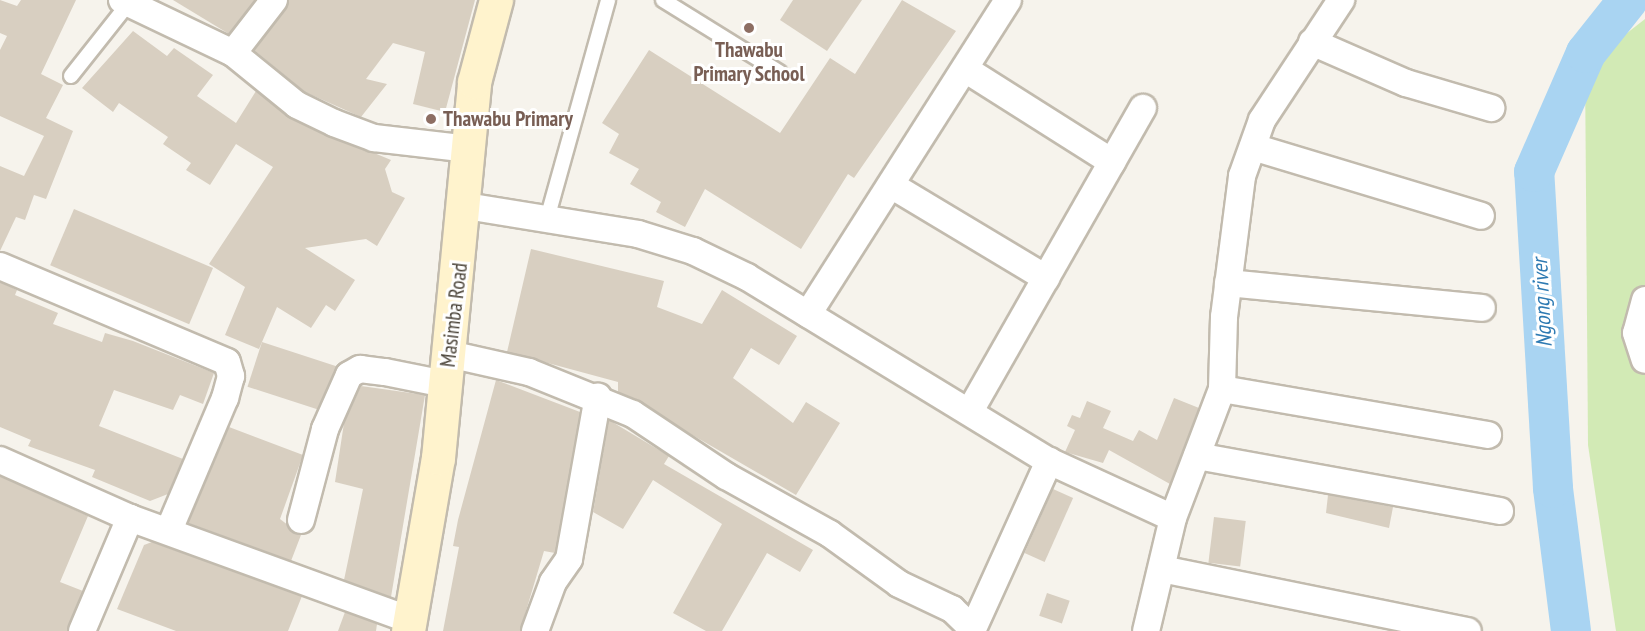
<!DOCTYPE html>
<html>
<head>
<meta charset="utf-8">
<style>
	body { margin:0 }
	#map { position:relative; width:1645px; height:631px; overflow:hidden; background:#f6f3ec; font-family:"PT Sans Narrow",sans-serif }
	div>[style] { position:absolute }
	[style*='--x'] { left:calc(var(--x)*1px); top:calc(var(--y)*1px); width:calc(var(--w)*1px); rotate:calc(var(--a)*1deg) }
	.green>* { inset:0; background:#d2eab5 }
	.river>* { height:40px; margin:-20px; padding:0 20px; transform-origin:20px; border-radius:20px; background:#a9d4f2 }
	.building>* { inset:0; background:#d8cfc1; transform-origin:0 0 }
	.roads { filter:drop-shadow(2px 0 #c2bbae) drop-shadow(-2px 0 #c2bbae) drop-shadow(0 2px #c2bbae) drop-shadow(0 -2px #c2bbae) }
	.lane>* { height:14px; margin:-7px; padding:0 7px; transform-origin:7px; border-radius:7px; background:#fff }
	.street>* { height:26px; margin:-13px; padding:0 13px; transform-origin:13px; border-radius:13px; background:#fff }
	.secondary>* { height:33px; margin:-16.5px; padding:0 16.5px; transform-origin:16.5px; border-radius:16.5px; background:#fff3cd }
	.dots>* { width:16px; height:16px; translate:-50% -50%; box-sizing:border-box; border:3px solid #fff; border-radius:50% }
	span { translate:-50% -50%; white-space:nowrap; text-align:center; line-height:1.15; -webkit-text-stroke:6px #fff; paint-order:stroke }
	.education-label { font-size:21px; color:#785e54; font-weight:700 }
	.left { translate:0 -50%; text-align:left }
	.street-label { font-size:21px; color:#4b4439 }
	.water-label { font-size:22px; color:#2e7ab2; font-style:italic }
</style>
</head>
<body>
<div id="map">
	<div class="green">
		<div style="clip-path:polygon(1645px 19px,1645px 631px,1616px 631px,1588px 445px,1585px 66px)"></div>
	</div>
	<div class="river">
		<div style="--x:1571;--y:631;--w:144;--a:-97.2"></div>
		<div style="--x:1553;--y:488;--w:317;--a:-93.4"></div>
		<div style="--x:1534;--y:172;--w:130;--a:-66.4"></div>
		<div style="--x:1586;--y:53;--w:68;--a:-51.6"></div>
	</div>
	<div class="building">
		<div style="clip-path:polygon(0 0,17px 6px,21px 0,76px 0,41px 74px,63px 85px,46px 118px,73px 131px,46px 199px,34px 195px,25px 220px,16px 217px,0 251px,0 166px,24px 176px,44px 136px,0 116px,0 50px,7px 36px,0 33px)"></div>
		<div style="clip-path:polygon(173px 0,255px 0,229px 34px)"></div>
		<div style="clip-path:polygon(289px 0,475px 0,445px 112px,413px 104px,425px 52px,393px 43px,366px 79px,387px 84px,361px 117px,305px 92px,254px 50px)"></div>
		<div style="clip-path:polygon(793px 0,862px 0,827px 51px,780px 20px)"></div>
		<div style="clip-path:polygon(902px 0,956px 31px,854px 178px,848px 174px,801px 249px,705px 189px,685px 227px,656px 212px,661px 202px,630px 184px,639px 169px,609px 153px,619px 134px,602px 123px,649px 50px,780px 133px,830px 58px,855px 74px)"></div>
		<div style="clip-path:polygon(133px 31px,167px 56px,174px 48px,213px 75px,197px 96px,236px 123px,256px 91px,290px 118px,391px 160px,385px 169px,392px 192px,405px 198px,377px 246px,366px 239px,305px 248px,355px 280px,335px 311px,326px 305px,311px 328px,277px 307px,259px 349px,225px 335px,245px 287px,209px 264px,273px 167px,236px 144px,210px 185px,186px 170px,191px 163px,163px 144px,168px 137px,119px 103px,113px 112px,82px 88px)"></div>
		<div style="left:74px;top:209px;width:151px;height:61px;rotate:23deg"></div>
		<div style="clip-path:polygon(531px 249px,664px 281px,657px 307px,702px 324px,722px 290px,797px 336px,779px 365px,751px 348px,733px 378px,793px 423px,806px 402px,840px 423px,796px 495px,618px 392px,618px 382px,507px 352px)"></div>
		<div style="clip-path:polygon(0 282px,17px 290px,15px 295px,58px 313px,53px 324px,102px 342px,105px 333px,133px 341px,214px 373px,203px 404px,180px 395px,173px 410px,114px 390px,99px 426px,183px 459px,168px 494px,150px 501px,92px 477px,95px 470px,28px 446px,31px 440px,0 427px)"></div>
		<div style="left:262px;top:342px;width:79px;height:47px;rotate:18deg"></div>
		<div style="clip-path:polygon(496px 380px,580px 412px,555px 553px,544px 551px,520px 631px,443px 631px,459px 547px,453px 546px,458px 520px)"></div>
		<div style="clip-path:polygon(361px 386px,425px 395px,391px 597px,344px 580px,363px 489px,335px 482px,344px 423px)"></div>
		<div style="clip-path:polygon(1174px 398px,1199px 408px,1170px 484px,1109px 450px,1103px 463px,1065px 452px,1075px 430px,1067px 426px,1072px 415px,1080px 418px,1087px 401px,1111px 411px,1103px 428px,1133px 441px,1139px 430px,1157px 440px)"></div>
		<div style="clip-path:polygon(609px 420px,669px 456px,664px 464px,813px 550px,800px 572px,767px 553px,722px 631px,706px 631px,673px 613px,722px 524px,653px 480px,623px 529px,593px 512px)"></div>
		<div style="clip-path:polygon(229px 427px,303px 455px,280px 519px,301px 535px,291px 561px,188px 523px)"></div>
		<div style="clip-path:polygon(0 476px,88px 516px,60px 582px,83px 591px,67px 631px,0 631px)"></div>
		<div style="left:1053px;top:489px;width:22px;height:70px;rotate:24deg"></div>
		<div style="clip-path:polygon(1328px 495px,1393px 507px,1389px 528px,1326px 513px)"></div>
		<div style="left:1214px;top:517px;width:32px;height:46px;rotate:7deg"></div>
		<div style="clip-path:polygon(152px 542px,302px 596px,288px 631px,176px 631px,117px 609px,144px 545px)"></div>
		<div style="left:1047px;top:593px;width:24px;height:24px;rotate:19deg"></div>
		<div style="clip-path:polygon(345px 612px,377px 624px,376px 631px,338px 631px)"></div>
	</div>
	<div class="roads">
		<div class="lane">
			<div style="--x:663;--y:0;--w:137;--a:31.8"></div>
			<div style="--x:71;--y:76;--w:92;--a:-51.6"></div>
			<div style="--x:547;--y:219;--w:227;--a:-74.4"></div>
		</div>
		<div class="street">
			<div style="--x:122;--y:0;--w:123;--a:25.5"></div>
			<div style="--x:233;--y:53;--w:82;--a:39.1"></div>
			<div style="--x:297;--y:105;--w:41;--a:25.9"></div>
			<div style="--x:334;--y:123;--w:43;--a:20.6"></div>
			<div style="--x:374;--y:138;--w:96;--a:6.6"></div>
			<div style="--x:1312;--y:42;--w:103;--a:23.6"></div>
			<div style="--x:1406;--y:83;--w:89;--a:16.4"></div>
			<div style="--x:233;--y:53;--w:67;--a:-52.3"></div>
			<div style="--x:965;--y:69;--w:174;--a:32.3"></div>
			<div style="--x:1253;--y:147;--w:238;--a:16.8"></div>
			<div style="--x:891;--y:185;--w:181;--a:31"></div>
			<div style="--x:466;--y:206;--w:174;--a:9.2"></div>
			<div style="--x:638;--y:234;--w:58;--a:17.2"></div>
			<div style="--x:693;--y:251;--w:60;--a:25.7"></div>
			<div style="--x:747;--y:277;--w:354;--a:31.4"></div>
			<div style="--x:1049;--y:461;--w:136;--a:24.7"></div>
			<div style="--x:1173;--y:518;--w:116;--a:103.4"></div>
			<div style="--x:0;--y:266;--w:246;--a:22.9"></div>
			<div style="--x:227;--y:362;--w:15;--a:74"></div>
			<div style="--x:231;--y:376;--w:23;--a:105"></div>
			<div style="--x:225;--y:398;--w:143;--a:113"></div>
			<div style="--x:1228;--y:283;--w:255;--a:5.6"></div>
			<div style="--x:1645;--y:300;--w:34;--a:105"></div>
			<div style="--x:1636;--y:333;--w:28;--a:72"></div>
			<div style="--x:808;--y:314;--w:372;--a:-57.5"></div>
			<div style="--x:449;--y:354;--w:82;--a:12.7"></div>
			<div style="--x:529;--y:372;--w:112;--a:22"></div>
			<div style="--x:633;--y:414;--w:112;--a:33.7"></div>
			<div style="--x:726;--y:476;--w:119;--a:29.1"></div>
			<div style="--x:830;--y:534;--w:85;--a:35.9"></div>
			<div style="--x:899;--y:584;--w:59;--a:25.3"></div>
			<div style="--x:952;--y:609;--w:29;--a:44"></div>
			<div style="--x:1222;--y:389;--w:270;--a:9.8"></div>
			<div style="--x:970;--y:411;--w:349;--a:-60.3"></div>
			<div style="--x:1197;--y:456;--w:308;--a:10.3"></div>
			<div style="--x:0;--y:460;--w:142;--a:24"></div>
			<div style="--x:130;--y:518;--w:299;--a:20"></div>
			<div style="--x:1173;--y:518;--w:138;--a:-69.2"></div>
			<div style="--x:1222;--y:389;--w:72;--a:-88.4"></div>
			<div style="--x:1224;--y:317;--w:142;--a:-82.7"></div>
			<div style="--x:1242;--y:176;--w:59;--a:-70.3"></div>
			<div style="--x:1262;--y:120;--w:144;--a:-56.6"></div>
			<div style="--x:301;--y:520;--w:94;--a:-75.2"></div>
			<div style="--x:325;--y:429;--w:59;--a:-66"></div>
			<div style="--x:349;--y:375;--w:13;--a:-29"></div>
			<div style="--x:360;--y:369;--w:25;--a:7"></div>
			<div style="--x:385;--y:372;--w:61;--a:11.3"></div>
			<div style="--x:1162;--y:569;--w:312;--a:11.5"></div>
			<div style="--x:82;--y:631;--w:123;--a:-67"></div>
			<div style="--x:535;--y:631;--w:52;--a:-69.8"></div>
			<div style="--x:553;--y:582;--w:28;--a:-55"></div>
			<div style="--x:569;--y:559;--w:165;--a:-79.9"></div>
			<div style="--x:972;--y:631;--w:187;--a:-65.6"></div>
		</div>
		<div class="secondary">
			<div style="--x:408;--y:631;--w:176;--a:-80.2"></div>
			<div style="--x:438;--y:458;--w:378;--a:-84.5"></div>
			<div style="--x:474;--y:82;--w:85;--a:-75"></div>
		</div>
	</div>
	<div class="dots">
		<div style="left:749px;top:28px;background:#8d6e63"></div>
		<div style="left:431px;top:119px;background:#8d6e63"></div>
	</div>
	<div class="education-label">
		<span style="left:749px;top:62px">Thawabu<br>Primary School</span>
		<span class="left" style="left:443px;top:119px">Thawabu Primary</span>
	</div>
	<div class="street-label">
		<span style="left:454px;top:315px;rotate:-83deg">Masimba Road</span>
	</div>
	<div class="water-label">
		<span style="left:1542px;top:303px;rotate:-93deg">Ngong river</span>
	</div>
</div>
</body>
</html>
